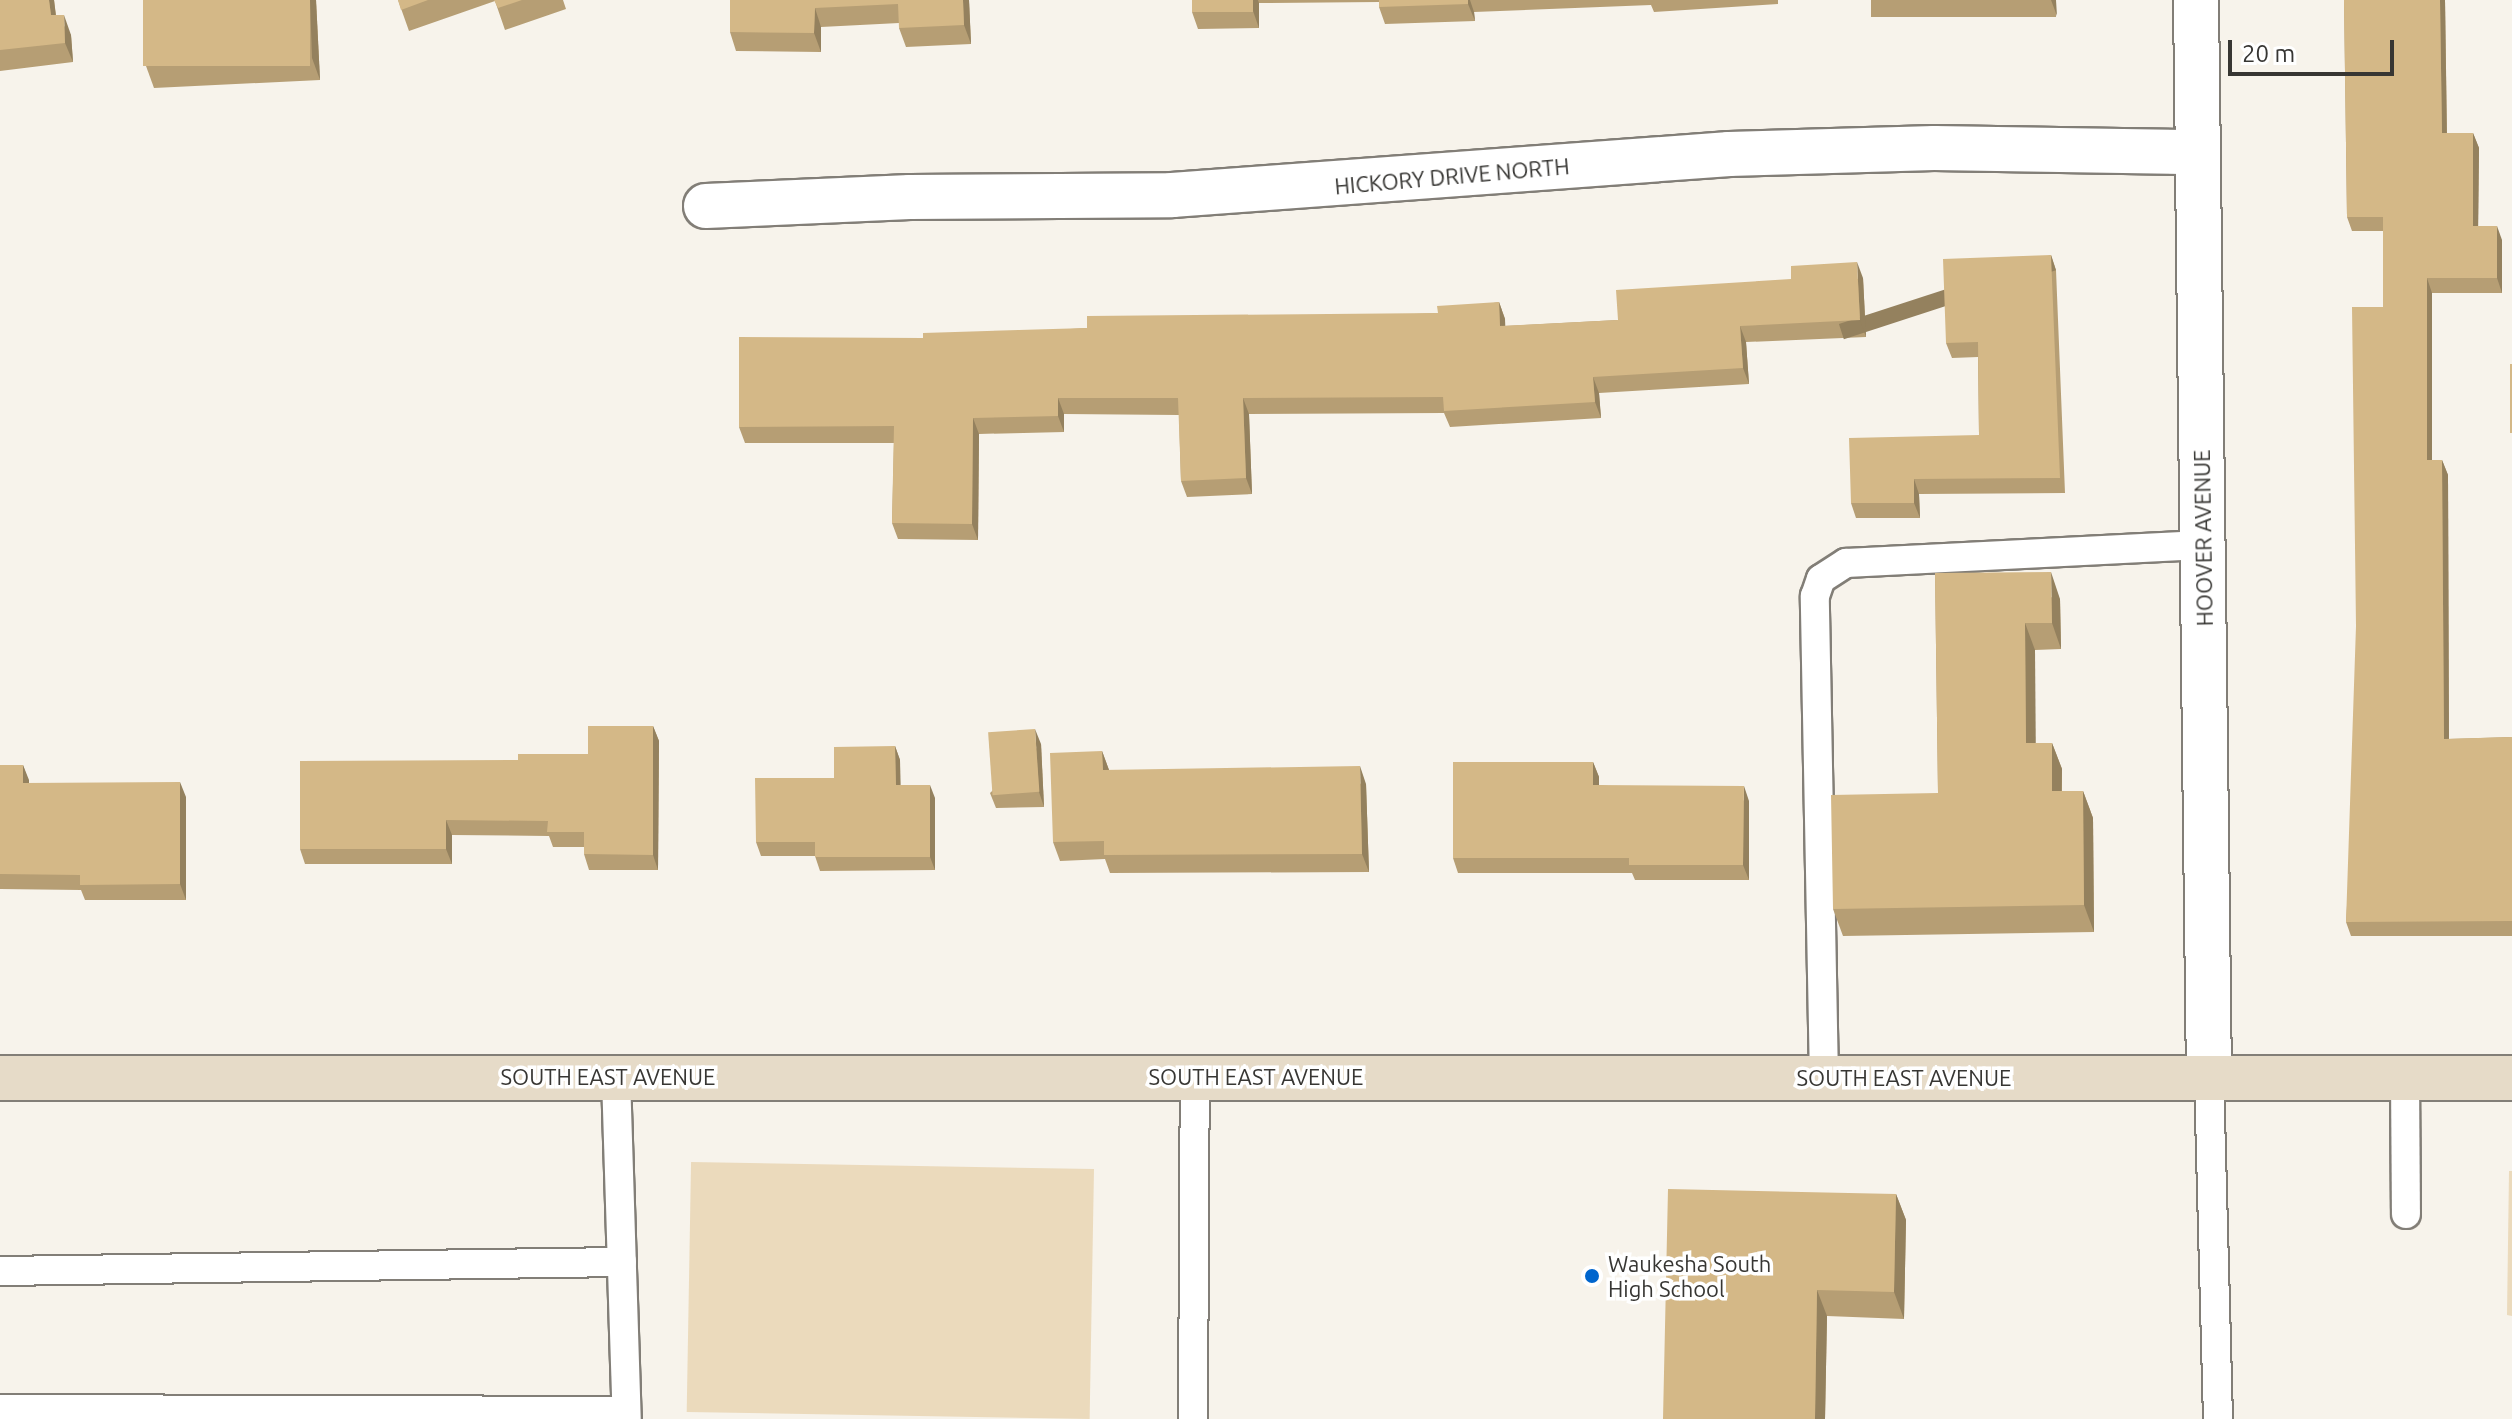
<!DOCTYPE html>
<html>
<head>
<meta charset="utf-8">
<style>
	body { margin:0 }
	#map { position:relative; width:2512px; height:1419px; overflow:hidden; background:#f7f3eb; font-family:Ubuntu,sans-serif }
	div>[style] { position:absolute }
	[style*='--x'] { left:calc(var(--x)*1px); top:calc(var(--y)*1px); width:calc(var(--w)*1px); rotate:calc(var(--a)*1deg) }
	.green>* { inset:0; background:#ebdabc; transform-origin:0 0 }
	.roads { filter:drop-shadow(2px 0 #827e77) drop-shadow(-2px 0 #827e77) drop-shadow(0 2px #827e77) drop-shadow(0 -2px #827e77) }
	.lane>* { height:28px; margin:-14px; padding:0 14px; transform-origin:14px; border-radius:14px; background:#fff }
	.street>* { height:44px; margin:-22px; padding:0 22px; transform-origin:22px; border-radius:22px; background:#fff }
	.secondary>* { height:44px; margin:-22px; padding:0 22px; transform-origin:22px; border-radius:22px; background:#e6dbc8 }
	.wall>* { inset:0; background:#b69e74; transform-origin:0 0 }
	.shaded-wall>* { inset:0; background:#94815e; transform-origin:0 0 }
	.building>* { inset:0; background:#d4b887; transform-origin:0 0 }
	.dots>* { width:22px; height:22px; translate:-50% -50%; box-sizing:border-box; border:4px solid #fff; border-radius:50% }
	span { translate:-50% -50%; white-space:nowrap; text-align:center; line-height:1.15; -webkit-text-stroke:7px #fff; paint-order:stroke }
	.street-label { font-size:22px; color:#373633 }
	.poi-label { font-size:22px; color:#373633 }
	.left { translate:0 -50%; text-align:left }
	.scale { position:absolute; left:2228px; top:40px; width:166px; height:36px; box-sizing:border-box; border:4px solid #373633; border-top:0; padding-left:10px; font-size:24px; line-height:28px; white-space:nowrap; color:#373633; -webkit-text-stroke:6px #fff; paint-order:stroke }
</style>
</head>
<body>
<div id="map">
	<div class="green">
		<div style="left:1094px;top:1169px;width:250px;height:403px;rotate:91deg"></div>
		<div style="clip-path:polygon(2509px 1171px,2512px 1171px,2512px 1316px,2507px 1315px)"></div>
	</div>
	<div class="roads">
		<div class="lane">
			<div style="--x:2209;--y:1076;--w:343;--a:88.5"></div>
			<div style="--x:616;--y:1077;--w:342;--a:88.2"></div>
			<div style="--x:2405;--y:1078;--w:136;--a:89.6"></div>
			<div style="--x:1824;--y:1079;--w:483;--a:-91.1"></div>
			<div style="--x:1815;--y:596;--w:18;--a:-71"></div>
			<div style="--x:1821;--y:579;--w:30;--a:-33"></div>
			<div style="--x:1846;--y:563;--w:356;--a:-2.9"></div>
			<div style="--x:0;--y:1271;--w:622;--a:-0.83"></div>
			<div style="--x:0;--y:1409;--w:626;--a:0.18"></div>
			<div style="--x:1193;--y:1419;--w:343;--a:-89.7"></div>
		</div>
		<div class="street">
			<div style="--x:2196;--y:0;--w:1076;--a:89.31"></div>
			<div style="--x:706;--y:206;--w:204;--a:-2.5"></div>
			<div style="--x:910;--y:197;--w:262;--a:-0.4"></div>
			<div style="--x:1172;--y:195;--w:559;--a:-4.21"></div>
			<div style="--x:1729;--y:154;--w:205;--a:-1.7"></div>
			<div style="--x:1934;--y:148;--w:264;--a:0.9"></div>
		</div>
		<div class="secondary">
			<div style="--x:0;--y:1078;--w:2512;--a:0"></div>
		</div>
	</div>
	<div class="wall">
		<div style="clip-path:polygon(0 0,54px 0,56px 15px,71px 35px,73px 62px,0 71px)"></div>
		<div style="clip-path:polygon(143px 0,316px 0,320px 80px,154px 88px,146px 66px)"></div>
		<div style="clip-path:polygon(398px 0,563px 0,566px 9px,505px 30px,495px 1px,409px 31px)"></div>
		<div style="clip-path:polygon(730px 0,969px 0,971px 44px,906px 47px,899px 28px,899px 23px,821px 27px,821px 52px,736px 51px,730px 32px)"></div>
		<div style="clip-path:polygon(1192px 0,1778px 0,1778px 4px,1654px 12px,1651px 5px,1474px 12px,1475px 21px,1385px 24px,1379px 7px,1379px 2px,1259px 3px,1259px 28px,1198px 29px,1192px 12px)"></div>
		<div style="left:1871px;top:0;width:185px;height:17px"></div>
		<div style="clip-path:polygon(2344px 0,2445px 0,2447px 133px,2473px 133px,2479px 148px,2478px 226px,2502px 240px,2502px 293px,2432px 293px,2432px 460px,2442px 460px,2448px 475px,2449px 739px,2512px 737px,2512px 936px,2351px 936px,2346px 922px,2383px 307px,2383px 231px,2352px 231px,2347px 217px)"></div>
		<div style="clip-path:polygon(2051px 255px,2056px 270px,2065px 493px,1919px 494px,1920px 518px,1856px 518px,1851px 503px,1979px 435px,1978px 357px,1952px 358px,1946px 343px)"></div>
		<div style="clip-path:polygon(1863px 278px,1866px 337px,1746px 342px,1749px 384px,1599px 393px,1601px 418px,1450px 427px,1444px 413px,1249px 414px,1252px 494px,1187px 497px,1181px 481px,1179px 415px,1064px 414px,1064px 432px,979px 434px,978px 540px,898px 539px,892px 523px,894px 443px,745px 443px,739px 427px,923px 338px,1087px 328px,1438px 313px,1499px 302px,1505px 319px,1505px 326px,1618px 320px)"></div>
		<div style="clip-path:polygon(1935px 573px,2060px 599px,2061px 649px,2035px 650px,2035px 743px,2052px 743px,2062px 769px,2062px 791px,2083px 791px,2093px 818px,2094px 932px,1843px 936px,1833px 909px,1938px 793px)"></div>
		<div style="clip-path:polygon(653px 726px,659px 741px,658px 870px,589px 870px,584px 854px,584px 847px,553px 847px,549px 836px,452px 835px,452px 864px,305px 864px,300px 849px,518px 760px,588px 754px)"></div>
		<div style="clip-path:polygon(1041px 744px,1044px 807px,996px 808px,990px 793px)"></div>
		<div style="clip-path:polygon(895px 746px,900px 760px,900px 785px,935px 798px,935px 870px,820px 871px,815px 856px,761px 856px,756px 842px,834px 778px)"></div>
		<div style="clip-path:polygon(1102px 751px,1109px 770px,1366px 784px,1369px 872px,1110px 873px,1105px 859px,1060px 861px,1053px 842px)"></div>
		<div style="clip-path:polygon(1593px 762px,1599px 777px,1599px 785px,1749px 801px,1749px 880px,1635px 880px,1632px 873px,1458px 873px,1453px 858px)"></div>
		<div style="clip-path:polygon(0 765px,23px 765px,29px 783px,186px 797px,186px 900px,85px 900px,81px 890px,0 889px)"></div>
		<div style="clip-path:polygon(1896px 1194px,1906px 1220px,1904px 1319px,1827px 1316px,1825px 1419px,1663px 1419px)"></div>
	</div>
	<div class="shaded-wall">
		<div style="clip-path:polygon(49px 0,54px 0,58px 35px,51px 15px)"></div>
		<div style="clip-path:polygon(310px 0,316px 0,320px 80px,312px 58px)"></div>
		<div style="clip-path:polygon(963px 0,969px 0,971px 44px,964px 25px)"></div>
		<div style="clip-path:polygon(1253px 0,1258px 0,1259px 3px,1259px 28px,1253px 11px)"></div>
		<div style="clip-path:polygon(1468px 0,1470px 0,1474px 12px,1475px 21px,1468px 4px)"></div>
		<div style="clip-path:polygon(2051px 0,2056px 0,2057px 16px)"></div>
		<div style="clip-path:polygon(2440px 0,2445px 0,2447px 148px,2442px 133px)"></div>
		<div style="clip-path:polygon(815px 8px,821px 27px,821px 52px,814px 33px)"></div>
		<div style="clip-path:polygon(64px 15px,71px 35px,73px 62px,65px 43px)"></div>
		<div style="clip-path:polygon(2473px 133px,2479px 148px,2478px 240px,2473px 226px)"></div>
		<div style="clip-path:polygon(2497px 226px,2502px 240px,2502px 293px,2497px 278px)"></div>
		<div style="left:2051px;top:255px;width:16px;height:223px;rotate:72deg"></div>
		<div style="clip-path:polygon(1857px 262px,1863px 278px,1866px 337px,1860px 320px)"></div>
		<div style="clip-path:polygon(2427px 278px,2432px 293px,2432px 475px,2427px 460px)"></div>
		<div style="clip-path:polygon(1499px 302px,1505px 319px,1506px 342px,1500px 326px)"></div>
		<div style="clip-path:polygon(1740px 326px,1746px 342px,1749px 384px,1743px 368px)"></div>
		<div style="clip-path:polygon(1593px 377px,1599px 393px,1601px 418px,1595px 402px)"></div>
		<div style="clip-path:polygon(1058px 398px,1064px 414px,1064px 432px,1058px 416px)"></div>
		<div style="clip-path:polygon(1243px 398px,1249px 414px,1252px 494px,1246px 478px)"></div>
		<div style="clip-path:polygon(973px 418px,979px 434px,978px 540px,972px 524px)"></div>
		<div style="clip-path:polygon(2442px 460px,2448px 475px,2449px 754px,2444px 739px)"></div>
		<div style="clip-path:polygon(1914px 479px,1919px 494px,1920px 518px,1914px 503px)"></div>
		<div style="clip-path:polygon(2051px 572px,2060px 599px,2061px 649px,2052px 623px)"></div>
		<div style="clip-path:polygon(2025px 623px,2035px 650px,2036px 770px,2026px 743px)"></div>
		<div style="clip-path:polygon(653px 726px,659px 741px,658px 870px,653px 855px)"></div>
		<div style="clip-path:polygon(1035px 729px,1041px 744px,1044px 807px,1039px 792px)"></div>
		<div style="clip-path:polygon(2052px 743px,2062px 769px,2061px 818px,2052px 791px)"></div>
		<div style="clip-path:polygon(895px 746px,900px 760px,901px 798px,896px 785px)"></div>
		<div style="clip-path:polygon(1102px 751px,1109px 770px,1103px 770px)"></div>
		<div style="clip-path:polygon(1593px 762px,1599px 777px,1599px 800px,1593px 785px)"></div>
		<div style="clip-path:polygon(23px 765px,29px 780px,29px 798px,23px 783px)"></div>
		<div style="clip-path:polygon(1360px 766px,1366px 784px,1369px 872px,1362px 854px)"></div>
		<div style="clip-path:polygon(180px 782px,186px 797px,186px 900px,180px 884px)"></div>
		<div style="clip-path:polygon(930px 785px,935px 798px,935px 870px,930px 857px)"></div>
		<div style="clip-path:polygon(1744px 786px,1749px 801px,1749px 880px,1743px 865px)"></div>
		<div style="clip-path:polygon(2083px 791px,2093px 818px,2094px 932px,2084px 905px)"></div>
		<div style="clip-path:polygon(446px 820px,452px 835px,452px 864px,446px 849px)"></div>
		<div style="clip-path:polygon(1896px 1194px,1906px 1220px,1904px 1319px,1894px 1292px)"></div>
		<div style="clip-path:polygon(1817px 1290px,1827px 1316px,1825px 1419px,1815px 1419px)"></div>
	</div>
	<div class="building">
		<div style="clip-path:polygon(0 0,49px 0,51px 15px,64px 15px,65px 43px,0 50px)"></div>
		<div style="left:143px;top:0;width:167px;height:66px"></div>
		<div style="clip-path:polygon(398px 0,428px 0,401px 10px)"></div>
		<div style="clip-path:polygon(494px 0,522px 0,498px 8px)"></div>
		<div style="clip-path:polygon(730px 0,963px 0,964px 25px,899px 28px,898px 4px,815px 8px,814px 33px,730px 32px)"></div>
		<div style="left:1192px;top:0;width:61px;height:12px"></div>
		<div style="clip-path:polygon(1379px 0,1468px 0,1468px 4px,1379px 7px)"></div>
		<div style="clip-path:polygon(2344px 0,2440px 0,2442px 133px,2473px 133px,2473px 226px,2497px 226px,2497px 278px,2427px 278px,2427px 460px,2442px 460px,2444px 739px,2512px 737px,2512px 921px,2346px 922px,2356px 626px,2352px 307px,2383px 307px,2383px 217px,2347px 217px)"></div>
		<div style="clip-path:polygon(2051px 255px,2060px 478px,1914px 479px,1914px 503px,1851px 503px,1849px 438px,1979px 435px,1978px 342px,1946px 343px,1943px 259px)"></div>
		<div style="clip-path:polygon(1857px 262px,1860px 320px,1740px 326px,1743px 368px,1593px 377px,1595px 402px,1444px 411px,1443px 397px,1243px 398px,1246px 478px,1181px 481px,1178px 398px,1058px 398px,1058px 416px,973px 418px,972px 524px,892px 523px,894px 426px,739px 427px,739px 337px,923px 338px,923px 333px,1087px 328px,1087px 316px,1438px 313px,1437px 306px,1499px 302px,1500px 326px,1618px 320px,1616px 290px,1791px 279px,1791px 266px)"></div>
		<div style="left:2510px;top:364px;width:2px;height:69px"></div>
		<div style="clip-path:polygon(2051px 572px,2052px 623px,2025px 623px,2026px 743px,2052px 743px,2052px 791px,2083px 791px,2084px 905px,1833px 909px,1831px 795px,1938px 793px,1935px 573px)"></div>
		<div style="clip-path:polygon(588px 726px,653px 726px,653px 855px,584px 854px,584px 832px,547px 832px,548px 821px,446px 820px,446px 849px,300px 849px,300px 761px,518px 760px,518px 754px,588px 754px)"></div>
		<div style="left:1035px;top:729px;width:63px;height:47px;rotate:86deg"></div>
		<div style="clip-path:polygon(895px 746px,896px 785px,930px 785px,930px 857px,815px 857px,815px 842px,756px 842px,755px 778px,834px 778px,834px 747px)"></div>
		<div style="clip-path:polygon(1102px 751px,1103px 770px,1360px 766px,1362px 854px,1104px 855px,1104px 841px,1053px 842px,1050px 753px)"></div>
		<div style="clip-path:polygon(1453px 762px,1593px 762px,1593px 785px,1744px 786px,1743px 865px,1629px 865px,1629px 858px,1453px 858px)"></div>
		<div style="clip-path:polygon(0 765px,23px 765px,23px 783px,180px 782px,180px 884px,80px 885px,80px 875px,0 874px)"></div>
		<div style="clip-path:polygon(1668px 1189px,1896px 1194px,1894px 1292px,1817px 1290px,1815px 1419px,1663px 1419px)"></div>
	</div>
	<div class="dots">
		<div style="left:1592px;top:1276px;background:#0065cd"></div>
	</div>
	<div class="street-label">
		<span style="left:1452px;top:176px;rotate:-5deg">HICKORY DRIVE NORTH</span>
		<span style="left:2203px;top:538px;rotate:-91deg">HOOVER AVENUE</span>
		<span style="left:608px;top:1077px">SOUTH EAST AVENUE</span>
		<span style="left:1256px;top:1077px">SOUTH EAST AVENUE</span>
		<span style="left:1904px;top:1078px">SOUTH EAST AVENUE</span>
	</div>
	<div class="poi-label">
		<span class="left" style="left:1608px;top:1276px">Waukesha South<br>High School</span>
	</div>
	<div class="scale">20 m</div>
</div>
</body>
</html>
